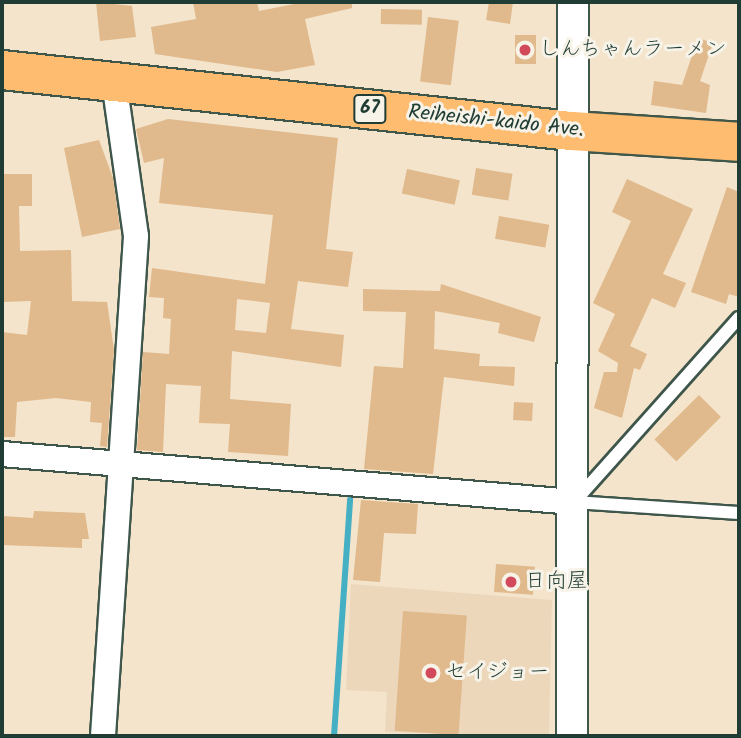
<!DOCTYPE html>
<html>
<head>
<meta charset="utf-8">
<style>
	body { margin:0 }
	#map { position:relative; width:741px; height:738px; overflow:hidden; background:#f3e4cb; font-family:Kalam,"Klee One",sans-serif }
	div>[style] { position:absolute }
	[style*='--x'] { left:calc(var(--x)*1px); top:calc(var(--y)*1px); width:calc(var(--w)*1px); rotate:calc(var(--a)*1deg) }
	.built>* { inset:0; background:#edd7bb }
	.stream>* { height:6px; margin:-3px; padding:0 3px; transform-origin:3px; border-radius:3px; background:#45afc4 }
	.building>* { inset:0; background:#e0b98c; transform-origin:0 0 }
	.roads { filter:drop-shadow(2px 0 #3f564b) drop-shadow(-2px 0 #3f564b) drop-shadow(0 2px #3f564b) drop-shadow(0 -2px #3f564b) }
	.service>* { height:12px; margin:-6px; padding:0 6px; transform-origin:6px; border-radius:6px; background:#fff }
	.minor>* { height:24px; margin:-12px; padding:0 12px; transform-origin:12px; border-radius:12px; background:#fff }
	.tertiary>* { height:30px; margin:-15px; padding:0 15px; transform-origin:15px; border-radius:15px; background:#fff }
	.primary>* { height:38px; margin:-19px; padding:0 19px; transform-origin:19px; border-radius:19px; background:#fdbc70 }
	.dots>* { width:19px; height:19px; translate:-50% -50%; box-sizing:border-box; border:4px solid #f7f3e8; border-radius:50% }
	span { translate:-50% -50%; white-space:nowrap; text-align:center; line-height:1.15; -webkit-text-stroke:6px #f7f3e8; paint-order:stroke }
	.shield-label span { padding:2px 5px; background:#f7f3e8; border:2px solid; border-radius:5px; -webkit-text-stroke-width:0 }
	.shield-label { font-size:19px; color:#1f3d34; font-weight:700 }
	.poi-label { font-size:21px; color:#1f3d34 }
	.left { translate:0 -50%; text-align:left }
	.street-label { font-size:21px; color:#1f3d34 }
	.frame { position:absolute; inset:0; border:4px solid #1f3d34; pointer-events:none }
</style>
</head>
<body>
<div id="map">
	<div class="built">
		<div style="clip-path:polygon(351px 584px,552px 600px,549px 736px,385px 732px,387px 692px,346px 690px)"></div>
	</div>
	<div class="stream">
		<div style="--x:334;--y:736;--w:237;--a:-86.1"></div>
	</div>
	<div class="building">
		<div style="clip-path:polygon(96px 2px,132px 6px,136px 37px,100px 41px)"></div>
		<div style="clip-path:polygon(193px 2px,257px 2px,259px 11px,304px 2px,352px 2px,352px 8px,305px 19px,315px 65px,277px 72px,155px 54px,151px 27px,196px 19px)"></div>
		<div style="clip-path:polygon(489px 2px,513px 2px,510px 24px,486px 20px)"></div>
		<div style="left:381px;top:9px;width:41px;height:15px;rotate:1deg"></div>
		<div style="left:428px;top:17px;width:31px;height:65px;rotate:7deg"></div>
		<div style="left:515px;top:35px;width:21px;height:29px"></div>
		<div style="clip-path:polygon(698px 38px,713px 43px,700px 81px,710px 85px,706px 113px,651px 105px,654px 81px,682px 85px)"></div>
		<div style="clip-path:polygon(evenodd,168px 119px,338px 138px,326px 249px,353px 252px,348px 287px,298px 281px,291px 329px,344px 335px,341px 367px,232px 351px,230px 399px,291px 404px,288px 456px,228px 452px,230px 424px,199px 423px,201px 386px,166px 384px,163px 452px,137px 450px,143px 352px,169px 354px,171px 319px,163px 318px,164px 298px,149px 297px,152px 268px,265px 284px,273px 215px,159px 203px,164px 158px,144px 163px,136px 129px,168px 119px,237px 299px,270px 303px,266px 333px,235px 330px,237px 299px)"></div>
		<div style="clip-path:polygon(99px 140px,113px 178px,120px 229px,82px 237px,64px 148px)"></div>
		<div style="left:476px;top:168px;width:37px;height:27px;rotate:9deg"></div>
		<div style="left:407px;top:169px;width:54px;height:25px;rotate:12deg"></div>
		<div style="clip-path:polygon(2px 174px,32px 174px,32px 206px,19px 206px,20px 251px,71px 250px,72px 301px,107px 302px,114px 350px,107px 447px,100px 446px,102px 423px,90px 422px,91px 402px,56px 398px,17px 402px,15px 437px,2px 437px,2px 332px,27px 335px,31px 301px,2px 302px)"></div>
		<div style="clip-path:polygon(627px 179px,693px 209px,663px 274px,686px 283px,675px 308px,652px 298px,630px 346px,647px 354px,640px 370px,634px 368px,622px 418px,594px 408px,604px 372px,617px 372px,618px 363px,598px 351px,615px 314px,593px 303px,631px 221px,612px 212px)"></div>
		<div style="clip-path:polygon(727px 187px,739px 192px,739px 297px,729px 294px,726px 304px,691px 292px)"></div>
		<div style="left:499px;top:216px;width:51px;height:23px;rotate:10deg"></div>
		<div style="clip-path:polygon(441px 284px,541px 317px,534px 342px,498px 333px,500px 323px,435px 311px,434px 349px,480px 354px,479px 366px,515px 367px,514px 386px,444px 377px,433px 474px,364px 469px,374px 366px,403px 368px,406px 312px,363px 311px,363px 289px,440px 291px)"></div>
		<div style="left:699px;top:395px;width:31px;height:63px;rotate:45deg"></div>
		<div style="left:514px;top:402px;width:19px;height:18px;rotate:3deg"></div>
		<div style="clip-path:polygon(361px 500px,418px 504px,416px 534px,384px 533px,380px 582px,353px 580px)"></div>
		<div style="clip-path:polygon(34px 511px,85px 513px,89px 539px,82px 539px,82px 548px,2px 545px,2px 516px,33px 518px)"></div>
		<div style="left:496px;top:564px;width:39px;height:28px;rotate:4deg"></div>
		<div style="left:403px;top:611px;width:64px;height:120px;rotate:4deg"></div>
	</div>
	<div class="roads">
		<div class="service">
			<div style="--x:576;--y:500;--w:244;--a:-48.2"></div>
			<div style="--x:574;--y:502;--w:165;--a:3.8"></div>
		</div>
		<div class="minor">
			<div style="--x:2;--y:454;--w:574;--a:4.8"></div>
			<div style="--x:103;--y:736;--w:501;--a:-86.22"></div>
			<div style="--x:136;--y:236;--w:157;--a:-98.1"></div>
		</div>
		<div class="tertiary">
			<div style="--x:572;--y:736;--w:734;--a:-89.92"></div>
		</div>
		<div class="primary">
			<div style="--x:2;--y:70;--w:572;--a:6.12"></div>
			<div style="--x:571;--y:131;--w:168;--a:3.7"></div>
		</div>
	</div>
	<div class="dots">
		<div style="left:525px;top:50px;background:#d1495b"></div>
		<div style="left:511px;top:582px;background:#d1495b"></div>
		<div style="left:431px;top:673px;background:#d1495b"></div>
	</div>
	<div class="shield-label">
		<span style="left:370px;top:109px">67</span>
	</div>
	<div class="poi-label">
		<span class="left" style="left:539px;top:50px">しんちゃんラーメン</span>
		<span class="left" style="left:525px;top:582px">日向屋</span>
		<span class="left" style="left:445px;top:673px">セイジョー</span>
	</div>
	<div class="street-label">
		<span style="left:496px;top:122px;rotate:6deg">Reiheishi-kaido Ave.</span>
	</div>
	<div class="frame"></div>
</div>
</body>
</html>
